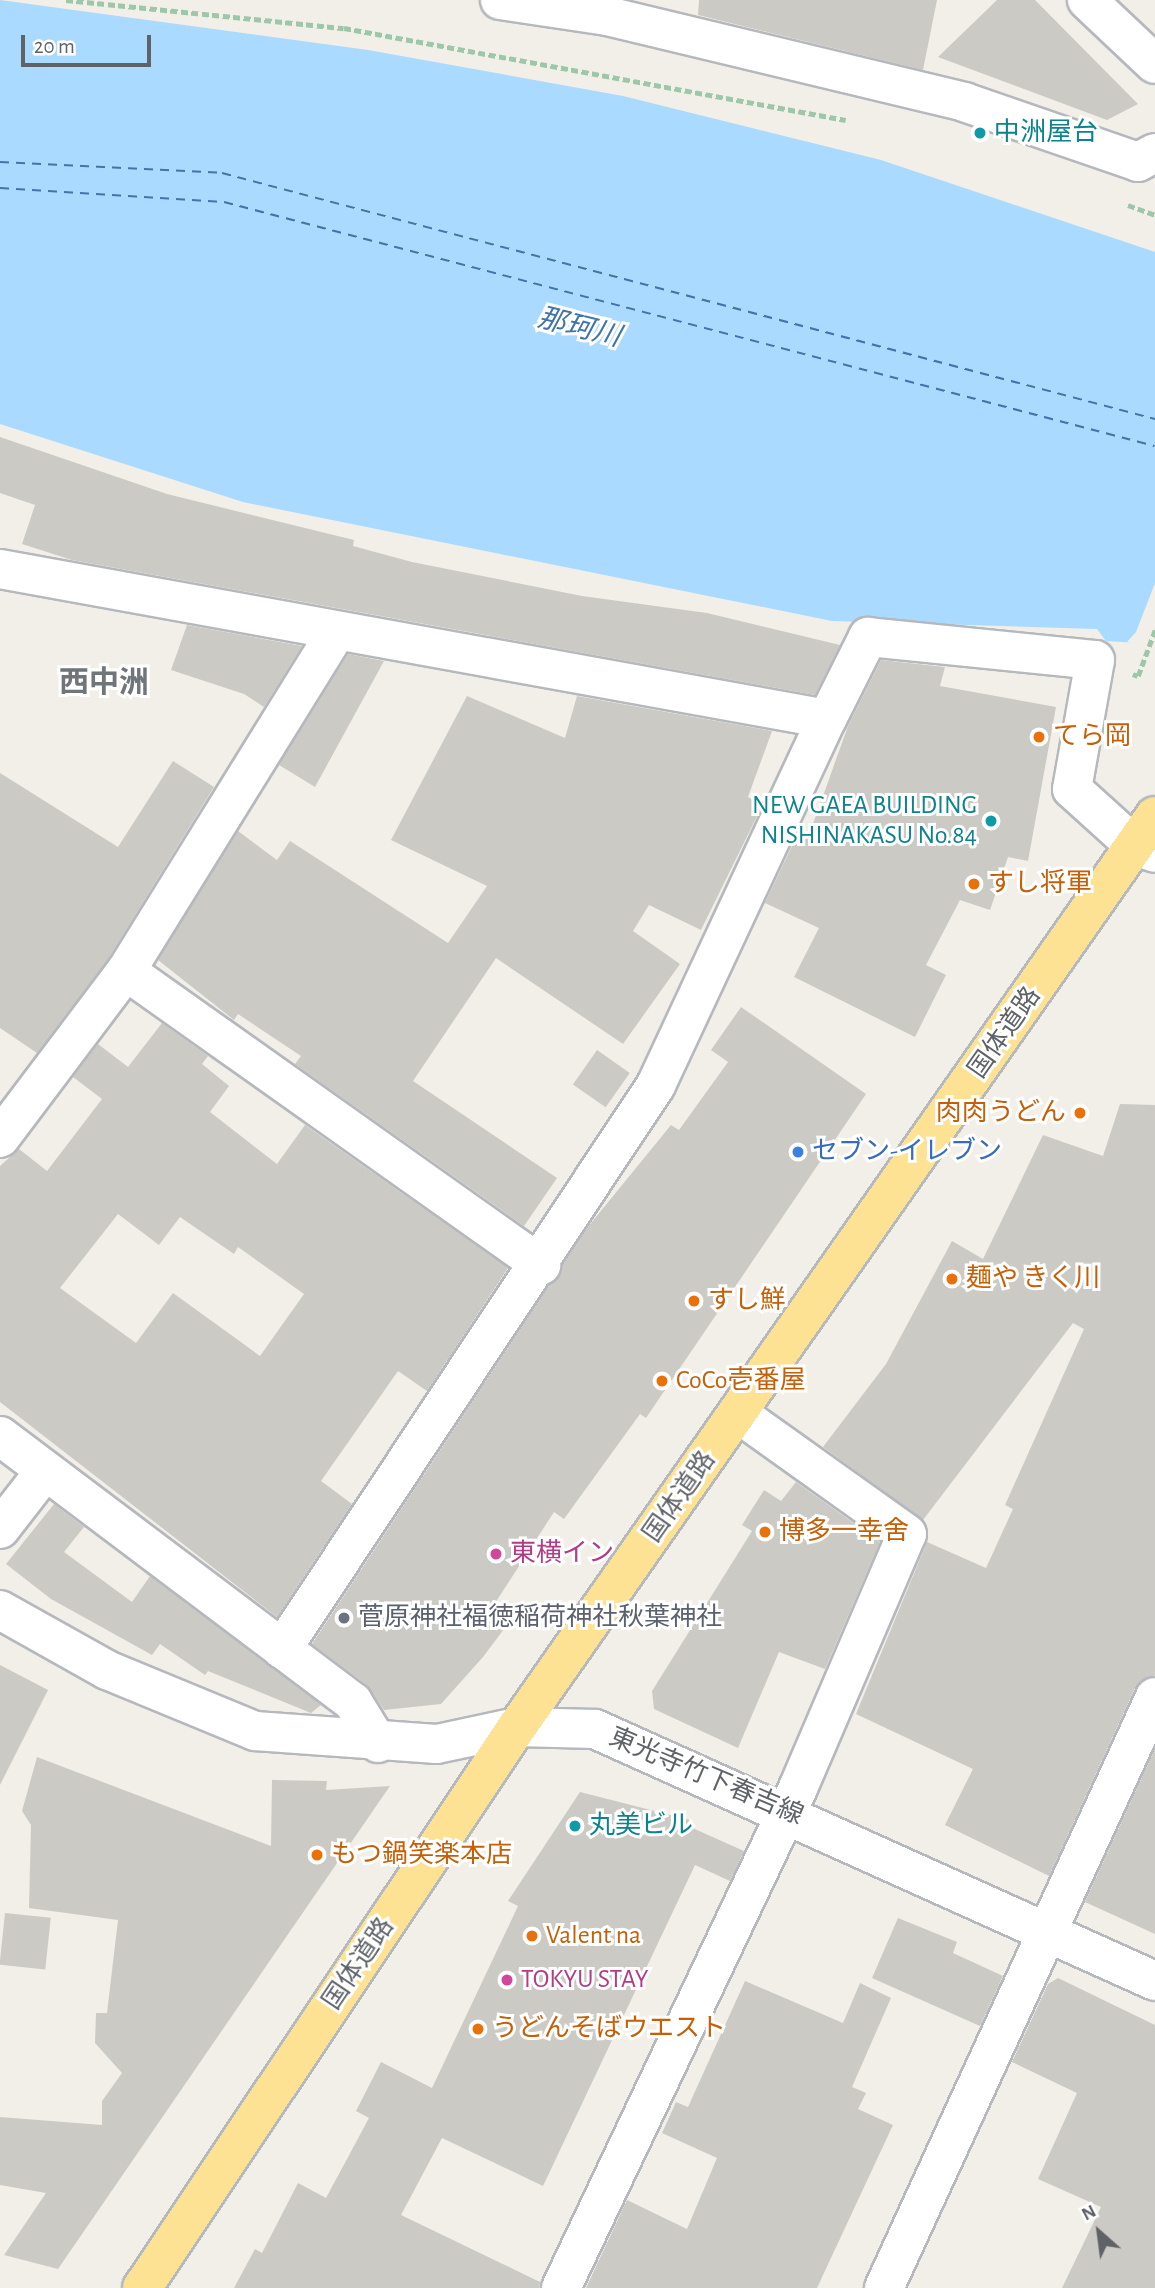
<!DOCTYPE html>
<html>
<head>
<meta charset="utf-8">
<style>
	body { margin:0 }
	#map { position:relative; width:1155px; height:2288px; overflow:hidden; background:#f1efe8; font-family:"Alegreya Sans","Noto Sans JP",sans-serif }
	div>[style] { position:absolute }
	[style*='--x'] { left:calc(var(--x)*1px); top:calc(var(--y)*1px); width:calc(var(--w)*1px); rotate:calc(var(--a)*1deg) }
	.water>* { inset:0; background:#aadaff }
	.pier>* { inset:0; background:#f1efe8 }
	.ferry>* { height:2px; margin-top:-1px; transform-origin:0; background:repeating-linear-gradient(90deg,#4174aa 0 9px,transparent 0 16px) }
	.building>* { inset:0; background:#cccac5; transform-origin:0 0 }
	.path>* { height:4.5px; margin-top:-2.25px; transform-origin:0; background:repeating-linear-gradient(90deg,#9cc7a9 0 7px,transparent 0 10.5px) }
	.roads { filter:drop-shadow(2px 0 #b5b8bc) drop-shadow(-2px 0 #b5b8bc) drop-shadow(0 2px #b5b8bc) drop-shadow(0 -2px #b5b8bc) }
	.street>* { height:38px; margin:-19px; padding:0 19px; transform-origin:19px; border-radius:19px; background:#fff }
	.secondary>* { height:38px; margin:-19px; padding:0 19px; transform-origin:19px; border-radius:19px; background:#fff }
	.highway>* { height:38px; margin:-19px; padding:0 19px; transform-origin:19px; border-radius:19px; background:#fde293 }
	.dots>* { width:19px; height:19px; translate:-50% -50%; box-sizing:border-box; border:4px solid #fff; border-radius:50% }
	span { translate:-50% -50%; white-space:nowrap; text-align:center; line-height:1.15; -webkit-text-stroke:6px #fff; paint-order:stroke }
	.culture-label { font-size:26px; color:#0d838f }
	.left { translate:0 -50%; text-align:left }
	.right { translate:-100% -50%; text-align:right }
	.food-label { font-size:26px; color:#c56008 }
	.street-label { font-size:26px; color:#5f6368 }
	.shop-label { font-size:26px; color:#366cbe }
	.hotel-label { font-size:26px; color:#b23c85 }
	.worship-label { font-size:26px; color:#5b616d }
	.water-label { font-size:28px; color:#4174aa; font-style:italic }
	.quarter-label { font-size:30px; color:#70757a; font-weight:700 }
	.north { position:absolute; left:1064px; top:2197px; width:70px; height:70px; -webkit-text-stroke:5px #fff; paint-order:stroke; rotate:332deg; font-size:19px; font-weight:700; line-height:28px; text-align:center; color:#5f6368 }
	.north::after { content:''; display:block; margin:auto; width:24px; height:32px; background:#5f6368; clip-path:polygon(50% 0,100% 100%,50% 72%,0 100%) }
	.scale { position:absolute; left:21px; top:35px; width:130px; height:32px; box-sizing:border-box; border:4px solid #5f6368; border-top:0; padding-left:9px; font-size:21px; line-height:24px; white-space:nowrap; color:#5f6368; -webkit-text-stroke:5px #fff; paint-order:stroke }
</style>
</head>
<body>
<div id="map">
	<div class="water">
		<div style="clip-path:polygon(0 0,368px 50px,623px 96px,881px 160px,1155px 252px,1155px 644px,1106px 641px,1097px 629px,832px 621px,243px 502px,0 424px)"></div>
	</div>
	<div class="pier">
		<div style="clip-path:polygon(1155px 583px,1155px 647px,1127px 642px,1136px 632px)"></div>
	</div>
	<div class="ferry">
		<div style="--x:0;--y:162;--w:222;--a:2.8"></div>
		<div style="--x:222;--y:173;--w:965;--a:14.77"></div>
		<div style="--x:0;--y:188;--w:224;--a:3.6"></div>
		<div style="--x:224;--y:202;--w:962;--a:14.69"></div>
	</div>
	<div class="building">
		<div style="clip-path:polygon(699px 0,937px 0,923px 70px,698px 15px)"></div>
		<div style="clip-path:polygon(997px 0,1035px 0,1138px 104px,1107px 120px,938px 57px)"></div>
		<div style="clip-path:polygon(0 437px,167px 494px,354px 540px,353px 546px,412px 562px,582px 596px,707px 613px,840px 645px,815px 695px,72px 560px,22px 544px,35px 505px,0 493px)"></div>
		<div style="clip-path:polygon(187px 625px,302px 646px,264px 707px,244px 694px,171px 670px)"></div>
		<div style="clip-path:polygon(348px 654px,384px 661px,315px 787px,279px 765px)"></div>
		<div style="clip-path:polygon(881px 660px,945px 667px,940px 686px,1056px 707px,1028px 861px,1008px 857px,990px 910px,960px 900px,926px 965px,946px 975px,915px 1037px,794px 977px,819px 928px,765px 903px,800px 829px,809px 835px,848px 726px)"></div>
		<div style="clip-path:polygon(467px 696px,565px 738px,577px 696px,772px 731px,748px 797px,762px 806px,701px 930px,649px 905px,633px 931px,680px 964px,623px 1044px,496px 958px,413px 1081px,557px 1178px,524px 1226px,295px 1064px,301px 1056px,238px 1014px,234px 1020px,158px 960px,238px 831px,277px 860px,290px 841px,448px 943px,487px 886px,391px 840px)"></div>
		<div style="clip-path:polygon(173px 761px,214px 787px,108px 959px,37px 1053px,0 1028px,0 773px,118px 847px)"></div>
		<div style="clip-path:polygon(741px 1007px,866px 1094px,646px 1418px,640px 1414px,564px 1519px,554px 1512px,490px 1611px,507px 1625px,483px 1657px,441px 1704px,384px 1710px,367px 1685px,312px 1644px,587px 1228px,671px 1125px,679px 1130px,728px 1062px,711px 1050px)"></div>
		<div style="clip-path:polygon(evenodd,162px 1023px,208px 1056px,202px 1064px,229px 1086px,210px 1112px,277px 1164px,305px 1125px,508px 1268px,427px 1391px,398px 1371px,321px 1481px,352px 1504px,277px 1617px,0 1402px,0 1166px,19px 1149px,47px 1171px,102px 1099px,73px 1077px,98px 1044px,128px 1067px,162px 1023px,118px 1214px,159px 1245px,180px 1217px,234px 1254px,238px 1247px,304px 1294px,260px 1356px,173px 1293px,136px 1343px,60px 1288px,118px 1214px)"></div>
		<div style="left:597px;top:1050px;width:40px;height:42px;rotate:35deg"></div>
		<div style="clip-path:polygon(1120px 1104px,1155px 1105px,1155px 1675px,1135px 1688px,1049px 1876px,945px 1825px,973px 1769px,856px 1714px,927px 1542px,986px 1568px,1013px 1509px,1005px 1505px,1084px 1329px,1073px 1323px,923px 1520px,823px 1447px,886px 1364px,952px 1241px,983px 1259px,1043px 1135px,1103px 1156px)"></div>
		<div style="clip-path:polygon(796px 1482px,880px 1542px,825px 1669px,779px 1652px,738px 1748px,654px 1709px,652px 1691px,752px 1531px,742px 1525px,764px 1490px,781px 1501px)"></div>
		<div style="clip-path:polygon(54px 1504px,84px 1527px,64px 1552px,132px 1602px,150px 1576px,321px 1705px,311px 1713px,208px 1671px,205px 1675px,160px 1644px,152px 1655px,51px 1599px,6px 1564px)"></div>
		<div style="clip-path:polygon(0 1665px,48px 1690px,0 1785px)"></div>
		<div style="clip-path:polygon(1155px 1749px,1155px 1934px,1085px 1902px)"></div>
		<div style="clip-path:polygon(37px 1757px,271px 1846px,272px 1780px,327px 1781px,326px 1790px,390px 1786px,58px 2269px,4px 2255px,46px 2193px,0 2185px,0 2117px,102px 2125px,102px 2101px,122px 2073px,95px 2043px,96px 2013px,107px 2013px,118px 1920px,29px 1908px,31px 1825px,22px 1811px)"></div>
		<div style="clip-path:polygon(580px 1792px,690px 1820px,688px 1826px,744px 1851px,730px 1881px,695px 1865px,543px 2186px,442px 2138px,401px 2215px,540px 2282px,539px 2288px,234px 2288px,255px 2249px,262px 2253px,298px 2183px,326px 2198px,369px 2118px,356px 2111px,381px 2062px,432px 2088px,518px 1906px,508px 1901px)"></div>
		<div style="left:5px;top:1913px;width:46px;height:52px;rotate:6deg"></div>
		<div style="clip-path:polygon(898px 1918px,957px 1942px,953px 1953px,1003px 1976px,980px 2026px,872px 1978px)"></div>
		<div style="clip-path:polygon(1058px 1978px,1155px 2025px,1155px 2288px,1062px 2288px,1101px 2207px,1038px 2179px,1077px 2093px,1012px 2062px,1048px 1984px)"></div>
		<div style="clip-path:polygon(745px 1981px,843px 2023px,860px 1983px,891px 1998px,852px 2087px,866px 2093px,858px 2109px,893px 2125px,817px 2288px,586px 2288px,627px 2200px,687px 2229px,717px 2158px,662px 2133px,676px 2102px,688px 2107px)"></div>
	</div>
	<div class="path">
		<div style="--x:66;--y:0;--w:279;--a:5.8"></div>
		<div style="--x:344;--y:28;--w:510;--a:10.39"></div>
		<div style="--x:1128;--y:205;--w:29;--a:20"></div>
		<div style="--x:1133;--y:674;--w:5;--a:22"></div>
		<div style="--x:1138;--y:676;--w:49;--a:-69.7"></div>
	</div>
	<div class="roads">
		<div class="street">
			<div style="--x:500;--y:0;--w:108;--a:8.5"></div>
			<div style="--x:607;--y:16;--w:367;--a:13.5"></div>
			<div style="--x:964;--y:102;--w:184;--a:19"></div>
			<div style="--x:1138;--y:162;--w:19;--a:-28"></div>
			<div style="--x:1087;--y:0;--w:93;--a:43.3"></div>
			<div style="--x:0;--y:569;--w:840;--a:10.28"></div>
			<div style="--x:827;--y:719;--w:92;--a:-63.4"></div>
			<div style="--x:868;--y:637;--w:228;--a:5.8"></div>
			<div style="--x:1095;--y:660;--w:131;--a:100.1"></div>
			<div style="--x:1072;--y:789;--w:85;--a:42.1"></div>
			<div style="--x:1135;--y:846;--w:21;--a:19"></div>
			<div style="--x:126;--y:971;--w:509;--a:35.32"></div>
			<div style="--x:0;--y:1138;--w:209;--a:-53"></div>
			<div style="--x:126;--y:971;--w:399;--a:-58.2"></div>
			<div style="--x:0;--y:1436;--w:442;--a:37"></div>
			<div style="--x:353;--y:1702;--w:48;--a:58.6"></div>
			<div style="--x:0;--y:1529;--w:73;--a:-52.2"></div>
			<div style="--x:282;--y:1649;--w:677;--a:-56.45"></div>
			<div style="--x:656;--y:1085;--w:404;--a:-65"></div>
			<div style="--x:561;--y:2288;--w:553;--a:-64.64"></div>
			<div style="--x:798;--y:1788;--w:276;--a:-66.8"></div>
			<div style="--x:907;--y:1534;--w:206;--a:-144.5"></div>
			<div style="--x:884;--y:2288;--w:650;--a:-65.37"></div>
		</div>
		<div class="secondary">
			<div style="--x:0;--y:1610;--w:123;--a:29.3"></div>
			<div style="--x:107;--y:1670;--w:160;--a:22.4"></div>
			<div style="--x:255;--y:1731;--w:182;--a:4.1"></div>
			<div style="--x:437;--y:1744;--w:82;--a:-12"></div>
			<div style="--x:517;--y:1727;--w:78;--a:1.5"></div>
			<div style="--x:595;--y:1729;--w:614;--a:24.23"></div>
		</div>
		<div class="highway">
			<div style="--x:142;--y:2288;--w:675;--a:-56.24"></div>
			<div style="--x:517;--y:1727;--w:1112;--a:-55"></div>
		</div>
	</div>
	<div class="dots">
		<div style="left:980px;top:133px;background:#0f9aa8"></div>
		<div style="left:1039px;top:737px;background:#e8710a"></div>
		<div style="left:991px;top:821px;background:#0f9aa8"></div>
		<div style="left:974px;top:884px;background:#e8710a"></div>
		<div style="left:1080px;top:1113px;background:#e8710a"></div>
		<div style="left:798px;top:1152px;background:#3f7fe0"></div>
		<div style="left:952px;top:1279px;background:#e8710a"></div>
		<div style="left:694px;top:1301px;background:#e8710a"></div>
		<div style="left:662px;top:1381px;background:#e8710a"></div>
		<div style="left:765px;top:1532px;background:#e8710a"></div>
		<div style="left:496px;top:1554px;background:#d1479c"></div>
		<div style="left:344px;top:1618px;background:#6b7280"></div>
		<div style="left:575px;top:1826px;background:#0f9aa8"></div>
		<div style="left:317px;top:1855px;background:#e8710a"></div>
		<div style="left:532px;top:1936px;background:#e8710a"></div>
		<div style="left:507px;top:1980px;background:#d1479c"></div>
		<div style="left:478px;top:2029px;background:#e8710a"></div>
	</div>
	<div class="culture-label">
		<span class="left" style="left:994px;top:133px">中洲屋台</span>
		<span class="right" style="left:977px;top:821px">NEW GAEA BUILDING<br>NISHINAKASU No.84</span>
		<span class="left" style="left:589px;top:1826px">丸美ビル</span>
	</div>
	<div class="food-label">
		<span class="left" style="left:1053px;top:737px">てら岡</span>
		<span class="left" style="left:988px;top:884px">すし将軍</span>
		<span class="right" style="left:1066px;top:1113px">肉肉うどん</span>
		<span class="left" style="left:966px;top:1279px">麺や きく川</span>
		<span class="left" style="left:708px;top:1301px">すし鮮</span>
		<span class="left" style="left:676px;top:1381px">CoCo壱番屋</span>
		<span class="left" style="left:779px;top:1532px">博多一幸舍</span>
		<span class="left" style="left:331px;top:1855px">もつ鍋笑楽本店</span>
		<span class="left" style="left:546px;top:1936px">Valent na</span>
		<span class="left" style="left:492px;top:2029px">うどんそばウエスト</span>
	</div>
	<div class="street-label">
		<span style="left:1005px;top:1033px;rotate:-55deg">国体道路</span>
		<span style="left:680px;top:1497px;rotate:-55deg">国体道路</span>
		<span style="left:706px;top:1777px;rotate:23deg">東光寺竹下春吉線</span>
		<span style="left:359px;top:1964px;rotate:-56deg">国体道路</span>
	</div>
	<div class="shop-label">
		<span class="left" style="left:812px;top:1152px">セブン-イレブン</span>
	</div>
	<div class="hotel-label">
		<span class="left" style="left:510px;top:1554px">東横イン</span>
		<span class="left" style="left:521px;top:1980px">TOKYU STAY</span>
	</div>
	<div class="worship-label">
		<span class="left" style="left:358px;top:1618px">菅原神社福徳稲荷神社秋葉神社</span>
	</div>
	<div class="water-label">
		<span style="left:579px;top:328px;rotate:14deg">那珂川</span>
	</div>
	<div class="quarter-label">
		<span style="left:104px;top:683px">西中洲</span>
	</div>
	<div class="north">N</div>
	<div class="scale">20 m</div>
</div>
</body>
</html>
